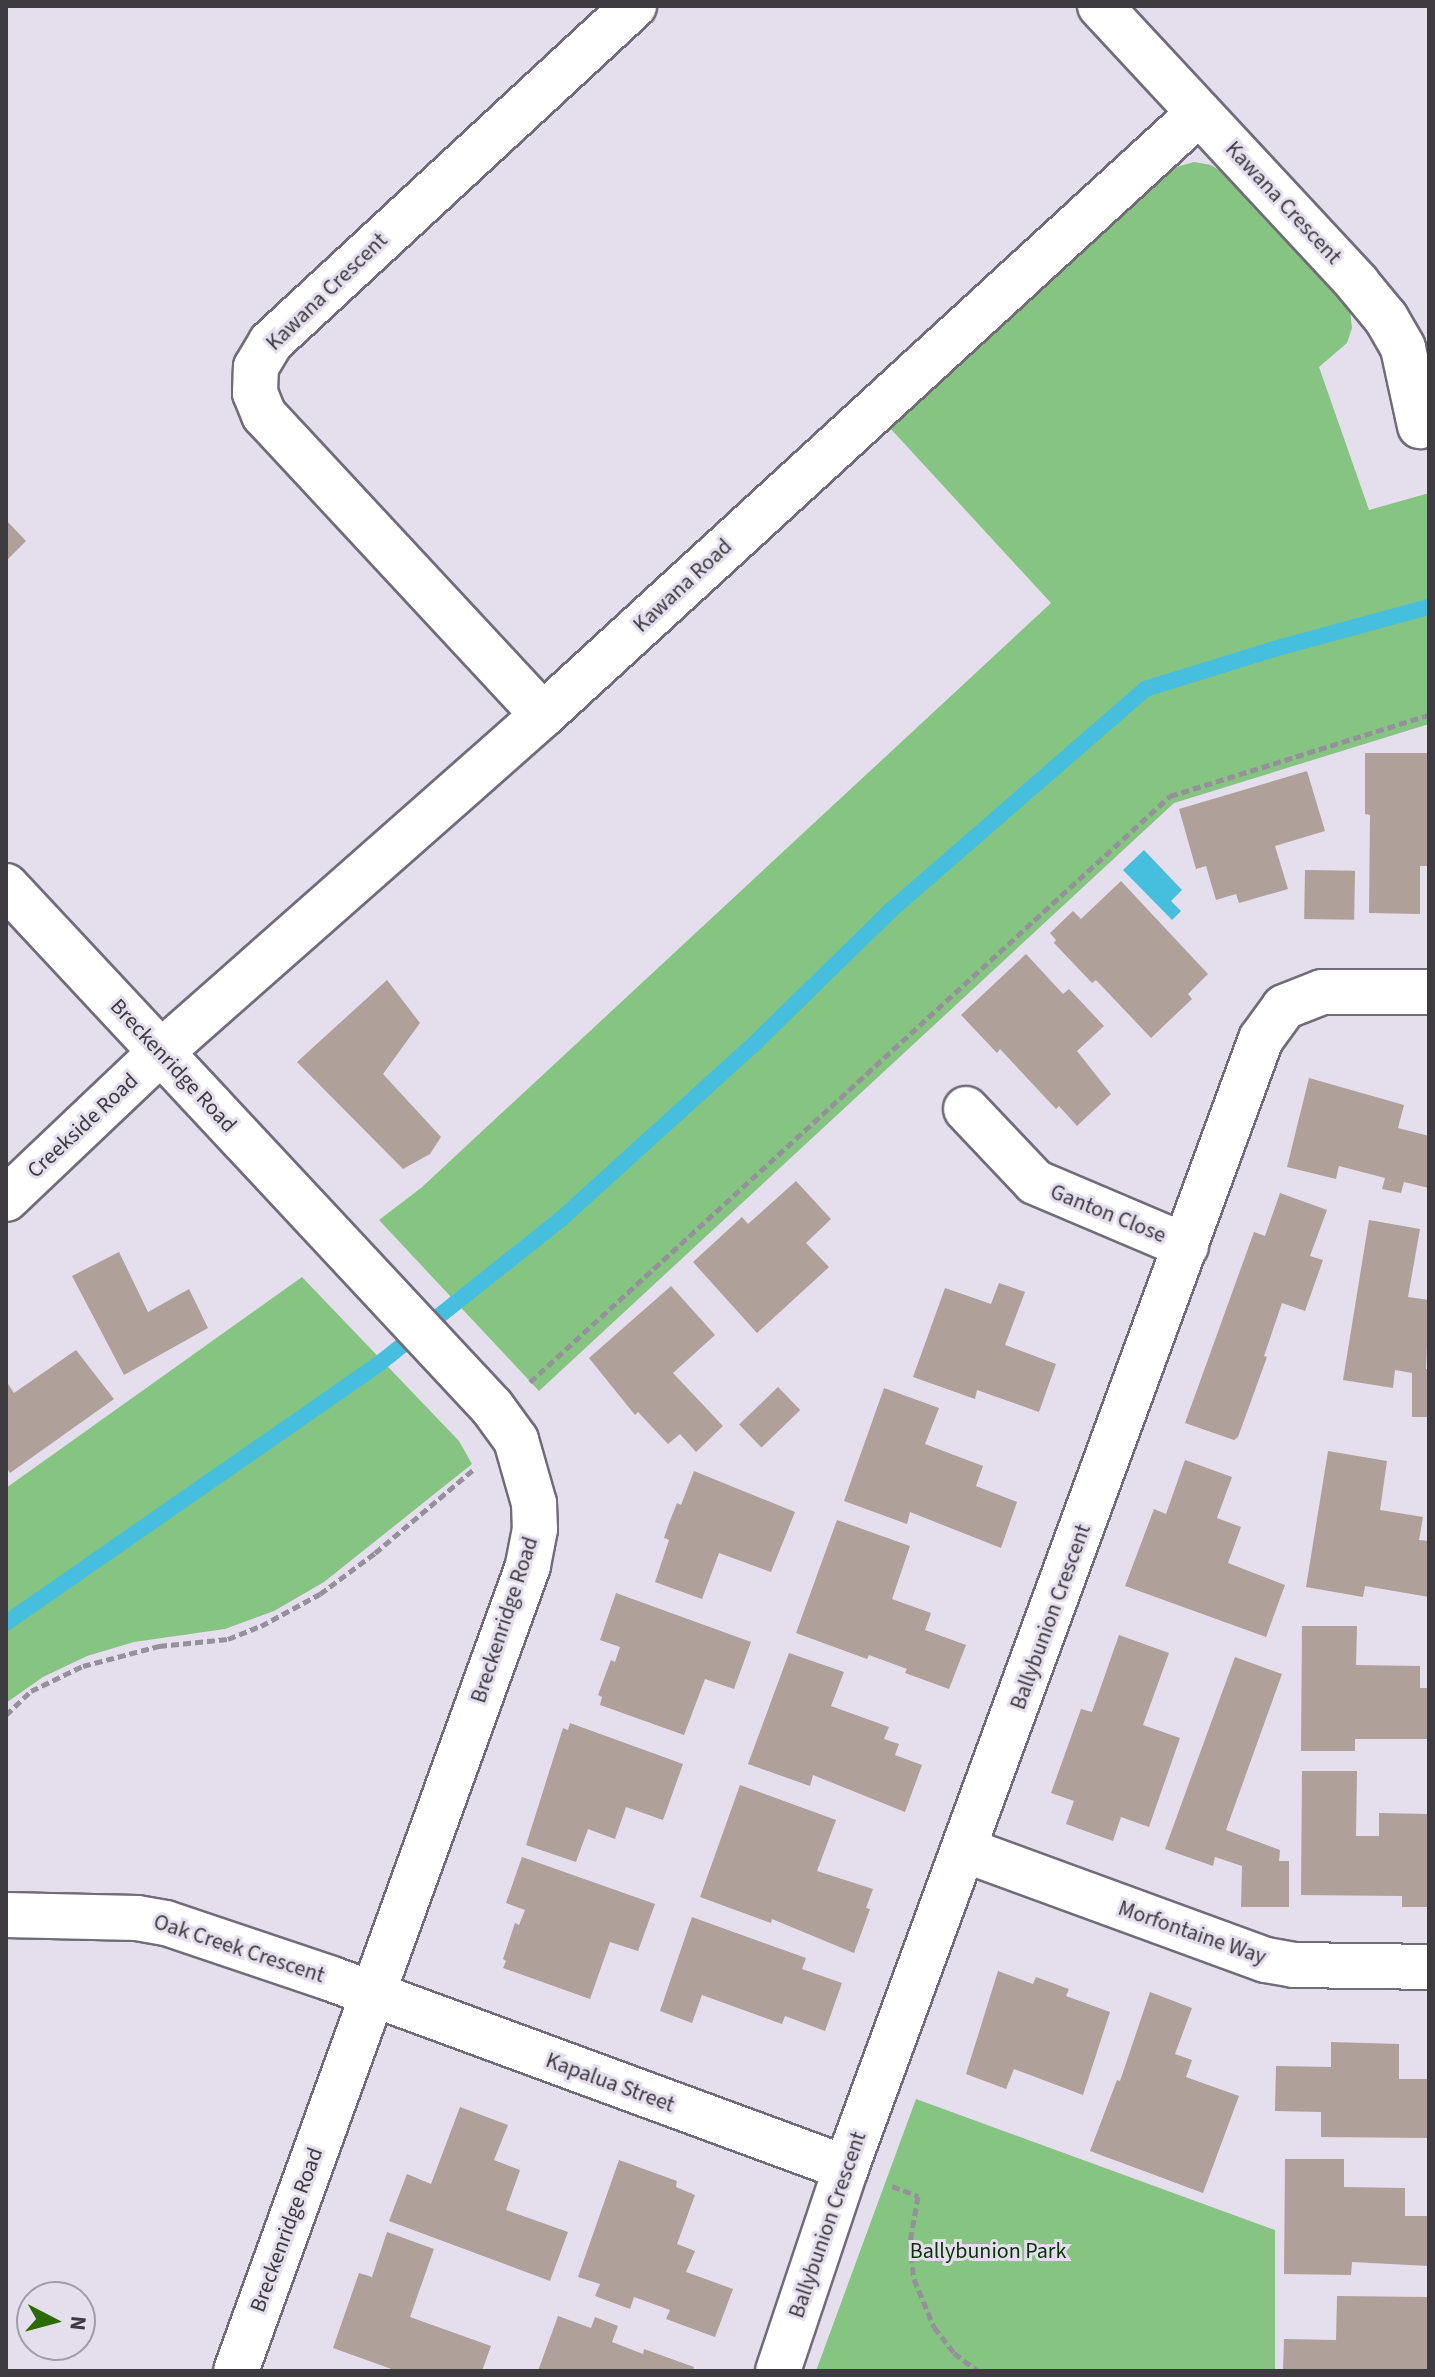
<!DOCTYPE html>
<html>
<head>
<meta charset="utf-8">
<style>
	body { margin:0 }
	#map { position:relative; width:1435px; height:2377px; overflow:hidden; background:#e5deed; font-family:"Source Sans 3",sans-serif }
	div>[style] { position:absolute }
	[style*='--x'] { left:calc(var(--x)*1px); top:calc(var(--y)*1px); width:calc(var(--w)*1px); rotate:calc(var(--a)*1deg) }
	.green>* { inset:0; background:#86c481 }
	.water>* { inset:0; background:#45bfdd }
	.stream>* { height:16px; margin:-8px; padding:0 8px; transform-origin:8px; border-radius:8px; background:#45bfdd }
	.building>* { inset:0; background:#afa099; transform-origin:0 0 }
	.path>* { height:5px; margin-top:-2.5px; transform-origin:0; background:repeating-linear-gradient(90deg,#95909b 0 8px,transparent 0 12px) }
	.roads { filter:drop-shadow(2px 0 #726c78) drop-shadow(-2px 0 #726c78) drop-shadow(0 2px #726c78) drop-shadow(0 -2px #726c78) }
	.minor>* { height:44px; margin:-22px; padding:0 22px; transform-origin:22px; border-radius:22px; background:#fff }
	span { translate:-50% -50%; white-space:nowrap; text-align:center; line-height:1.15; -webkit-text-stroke:6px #e5deed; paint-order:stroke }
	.street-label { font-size:22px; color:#3d3a40 }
	.park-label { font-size:22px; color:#073406 }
	.frame { position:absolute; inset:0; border:8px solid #3d3a40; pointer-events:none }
	.north { position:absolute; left:16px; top:2281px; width:80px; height:80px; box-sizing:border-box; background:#e5deed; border:2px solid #a29ca8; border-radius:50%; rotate:96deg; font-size:22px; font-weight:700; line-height:32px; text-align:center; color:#3d3a40 }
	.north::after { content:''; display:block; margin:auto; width:28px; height:36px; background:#2b6b00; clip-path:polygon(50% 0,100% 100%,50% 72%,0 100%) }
</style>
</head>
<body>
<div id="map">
	<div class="green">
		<div style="clip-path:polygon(1194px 162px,1211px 165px,1225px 174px,1350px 310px,1352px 328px,1347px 343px,1319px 367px,1369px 510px,1429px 493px,1429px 724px,1174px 803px,539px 1391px,379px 1220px,421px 1188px,1051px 603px,890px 428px,1159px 178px,1169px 169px)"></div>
		<div style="clip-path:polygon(302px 1277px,459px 1441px,472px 1464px,324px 1582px,274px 1611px,225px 1629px,134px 1642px,87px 1656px,43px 1677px,6px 1703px,6px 1488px)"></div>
		<div style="clip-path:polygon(916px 2099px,1275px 2230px,1275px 2371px,816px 2371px)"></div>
	</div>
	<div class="water">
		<div style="clip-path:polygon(1144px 850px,1182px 890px,1171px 901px,1181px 911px,1172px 920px,1123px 870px)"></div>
	</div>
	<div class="stream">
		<div style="--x:6;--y:1623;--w:455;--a:-34.8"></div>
		<div style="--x:380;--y:1363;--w:231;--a:-38.5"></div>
		<div style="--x:561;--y:1219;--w:265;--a:-42.2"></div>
		<div style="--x:757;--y:1041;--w:186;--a:-44.3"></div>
		<div style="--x:890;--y:911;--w:338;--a:-41"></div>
		<div style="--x:1145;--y:689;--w:135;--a:-17.2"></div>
		<div style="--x:1274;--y:649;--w:161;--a:-15.2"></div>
	</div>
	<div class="building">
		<div style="clip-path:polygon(6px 520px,26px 541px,6px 561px)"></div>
		<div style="clip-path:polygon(1365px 753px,1429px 753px,1429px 866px,1420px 866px,1420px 914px,1369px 913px,1370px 815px,1365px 814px)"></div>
		<div style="clip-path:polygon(1307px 771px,1325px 831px,1275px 846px,1288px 889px,1239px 903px,1236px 894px,1216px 900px,1206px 866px,1196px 869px,1179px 809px)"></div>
		<div style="left:1305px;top:870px;width:50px;height:49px;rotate:1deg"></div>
		<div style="clip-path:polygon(1121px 881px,1208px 974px,1188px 994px,1192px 999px,1151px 1038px,1096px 980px,1092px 983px,1054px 943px,1056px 940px,1050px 933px,1073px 911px,1081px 919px)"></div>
		<div style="clip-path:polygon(1026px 954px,1063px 994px,1069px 989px,1104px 1026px,1077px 1051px,1111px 1094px,1077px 1126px,1059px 1106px,1056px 1109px,1000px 1049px,997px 1053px,961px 1015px)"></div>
		<div style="clip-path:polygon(387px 980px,420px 1023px,383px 1074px,441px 1137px,430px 1154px,403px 1169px,297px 1062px)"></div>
		<div style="clip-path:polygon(1309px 1078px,1404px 1105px,1398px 1128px,1429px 1136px,1429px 1188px,1404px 1182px,1401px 1193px,1382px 1189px,1385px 1178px,1339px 1166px,1336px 1179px,1287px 1167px)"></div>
		<div style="clip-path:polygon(796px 1181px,831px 1219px,806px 1243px,829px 1267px,757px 1333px,693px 1262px,742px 1217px,748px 1224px)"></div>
		<div style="clip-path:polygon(1280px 1193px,1327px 1210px,1310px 1256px,1323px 1260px,1305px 1311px,1282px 1303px,1264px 1356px,1267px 1357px,1238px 1437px,1234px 1440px,1185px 1423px,1254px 1232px,1265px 1236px)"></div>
		<div style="clip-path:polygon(1369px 1220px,1420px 1229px,1408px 1297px,1429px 1300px,1426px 1369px,1429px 1369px,1429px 1417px,1412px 1417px,1412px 1373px,1395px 1370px,1393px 1388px,1343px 1380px)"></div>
		<div style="clip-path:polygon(119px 1252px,148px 1312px,189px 1289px,208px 1328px,124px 1375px,72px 1276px)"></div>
		<div style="clip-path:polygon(999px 1283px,1025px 1292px,1005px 1345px,1056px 1364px,1039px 1412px,977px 1390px,975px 1399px,913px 1377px,945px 1288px,991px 1304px)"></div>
		<div style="clip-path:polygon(671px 1286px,715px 1335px,673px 1373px,723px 1426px,696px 1452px,680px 1434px,668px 1444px,638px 1412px,635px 1415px,589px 1358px)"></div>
		<div style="clip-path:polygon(76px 1350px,114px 1399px,10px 1473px,6px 1467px,6px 1381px,14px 1393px)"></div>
		<div style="left:778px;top:1387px;width:32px;height:54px;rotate:46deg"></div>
		<div style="clip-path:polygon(884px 1388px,939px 1408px,925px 1444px,983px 1466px,976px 1486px,1017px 1502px,1001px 1548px,910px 1512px,907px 1524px,844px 1501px)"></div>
		<div style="clip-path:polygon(1328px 1451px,1387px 1461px,1380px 1510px,1423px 1517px,1419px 1540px,1429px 1541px,1429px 1597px,1365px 1586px,1363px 1597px,1306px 1587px)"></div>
		<div style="clip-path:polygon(1185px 1460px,1232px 1477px,1217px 1518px,1241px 1527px,1228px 1563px,1285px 1585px,1266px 1637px,1125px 1586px,1154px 1509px,1166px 1514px)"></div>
		<div style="clip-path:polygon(694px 1471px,795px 1512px,771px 1572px,719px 1553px,702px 1599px,655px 1582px,669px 1540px,664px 1538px,669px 1523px,677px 1503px,681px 1505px)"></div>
		<div style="clip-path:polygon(837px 1520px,910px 1546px,892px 1599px,931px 1613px,925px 1630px,966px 1645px,949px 1689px,905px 1673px,907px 1669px,869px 1655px,867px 1659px,796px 1633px)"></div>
		<div style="clip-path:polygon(616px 1593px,751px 1642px,734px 1689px,705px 1679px,684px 1735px,600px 1705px,602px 1697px,598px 1695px,611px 1660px,615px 1662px,620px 1647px,600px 1640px)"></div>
		<div style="clip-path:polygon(1302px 1626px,1357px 1626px,1356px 1665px,1420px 1666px,1420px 1688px,1429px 1688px,1429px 1739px,1355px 1739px,1355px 1751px,1301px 1751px)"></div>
		<div style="clip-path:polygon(1119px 1635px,1169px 1653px,1143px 1725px,1180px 1738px,1149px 1827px,1121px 1817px,1113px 1841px,1066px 1824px,1074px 1801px,1051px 1793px,1081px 1709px,1092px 1712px)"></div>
		<div style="clip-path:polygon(789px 1653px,844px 1672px,831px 1706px,889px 1727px,884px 1739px,899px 1744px,895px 1755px,922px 1765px,905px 1812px,813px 1775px,810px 1786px,748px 1764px)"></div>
		<div style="clip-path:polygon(1235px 1657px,1282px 1674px,1226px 1830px,1280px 1850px,1279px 1861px,1289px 1861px,1289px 1907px,1241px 1907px,1242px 1866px,1215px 1857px,1213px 1866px,1165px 1849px)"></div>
		<div style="clip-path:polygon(570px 1723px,683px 1764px,663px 1820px,626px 1807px,615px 1839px,588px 1829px,576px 1862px,526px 1845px,563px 1728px,568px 1730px)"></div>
		<div style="clip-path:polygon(1302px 1771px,1357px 1771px,1356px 1836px,1379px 1836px,1379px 1813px,1429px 1814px,1429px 1907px,1402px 1907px,1402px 1896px,1301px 1895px)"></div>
		<div style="clip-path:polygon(740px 1785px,836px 1820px,817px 1871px,873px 1889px,866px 1908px,870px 1909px,854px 1953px,772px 1919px,771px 1923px,700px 1897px)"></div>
		<div style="clip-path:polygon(522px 1857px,655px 1904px,638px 1951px,610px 1942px,590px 1999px,503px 1968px,506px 1961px,503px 1959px,515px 1923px,519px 1925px,525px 1910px,506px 1903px)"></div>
		<div style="clip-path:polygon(692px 1917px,806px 1958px,802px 1969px,842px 1983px,825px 2031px,785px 2016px,782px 2024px,702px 1995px,692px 2023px,660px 2011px)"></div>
		<div style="clip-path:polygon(998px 1971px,1033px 1984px,1036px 1977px,1069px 1989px,1066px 1996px,1110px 2012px,1083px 2095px,1014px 2069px,1006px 2089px,966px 2074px)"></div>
		<div style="clip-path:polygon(1150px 1992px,1192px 2008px,1175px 2054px,1192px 2060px,1186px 2077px,1239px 2096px,1203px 2193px,1090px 2151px,1117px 2080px,1120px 2081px)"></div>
		<div style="clip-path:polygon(1331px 2042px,1399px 2044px,1399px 2079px,1429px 2079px,1429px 2138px,1321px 2137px,1321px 2112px,1275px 2111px,1276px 2066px,1331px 2067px)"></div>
		<div style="clip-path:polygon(460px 2107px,508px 2125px,494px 2160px,520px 2170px,506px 2210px,568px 2232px,550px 2281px,389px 2221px,407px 2174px,431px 2184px)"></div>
		<div style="clip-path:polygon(1285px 2159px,1344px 2159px,1344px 2187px,1405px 2188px,1405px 2216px,1429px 2216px,1429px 2266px,1352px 2262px,1351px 2275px,1284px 2274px)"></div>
		<div style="clip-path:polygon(619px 2160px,677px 2181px,676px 2187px,695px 2195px,677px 2244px,695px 2251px,686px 2272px,733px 2289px,715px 2337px,666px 2319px,670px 2310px,634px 2297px,630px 2309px,595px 2296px,600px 2284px,578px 2277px)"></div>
		<div style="clip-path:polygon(387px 2232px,434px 2249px,410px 2317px,491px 2346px,482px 2371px,397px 2371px,333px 2348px,359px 2273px,372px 2277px)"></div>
		<div style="clip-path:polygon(1337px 2296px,1427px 2297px,1427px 2371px,1283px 2371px,1284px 2339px,1336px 2340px)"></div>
		<div style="clip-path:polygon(558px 2316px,591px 2328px,595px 2317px,618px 2326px,612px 2342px,643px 2354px,644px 2349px,694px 2367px,693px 2371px,538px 2371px)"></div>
	</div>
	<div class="path">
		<div style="--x:530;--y:1382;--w:868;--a:-42.48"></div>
		<div style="--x:1170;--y:796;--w:271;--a:-17.4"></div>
		<div style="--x:6;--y:1715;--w:35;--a:-44"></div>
		<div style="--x:31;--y:1691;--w:58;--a:-25.7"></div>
		<div style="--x:83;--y:1666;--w:79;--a:-14.7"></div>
		<div style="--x:159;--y:1646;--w:69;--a:-5.8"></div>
		<div style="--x:228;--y:1639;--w:35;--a:-22"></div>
		<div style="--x:261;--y:1626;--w:67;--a:-28.5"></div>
		<div style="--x:320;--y:1594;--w:69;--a:-36.7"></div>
		<div style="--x:375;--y:1553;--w:128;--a:-40.3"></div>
		<div style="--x:892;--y:2186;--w:28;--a:21"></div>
		<div style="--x:918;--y:2196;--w:48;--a:99.7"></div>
		<div style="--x:910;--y:2243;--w:36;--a:84"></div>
		<div style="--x:914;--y:2279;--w:52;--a:67.4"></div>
		<div style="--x:934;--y:2327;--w:33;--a:52"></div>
		<div style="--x:954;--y:2353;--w:30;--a:37"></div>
	</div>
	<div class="roads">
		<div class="minor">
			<div style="--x:1100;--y:6;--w:378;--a:47.1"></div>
			<div style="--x:1357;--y:283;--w:45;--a:50.4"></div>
			<div style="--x:1386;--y:318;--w:34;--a:60"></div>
			<div style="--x:1403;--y:348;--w:80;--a:77.7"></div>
			<div style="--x:543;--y:715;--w:410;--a:-132.9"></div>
			<div style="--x:264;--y:415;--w:24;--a:-112"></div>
			<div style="--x:255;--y:393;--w:26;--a:-88"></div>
			<div style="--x:256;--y:367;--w:29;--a:-59"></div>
			<div style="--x:271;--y:342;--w:495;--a:-42.8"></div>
			<div style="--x:6;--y:886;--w:712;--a:46.99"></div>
			<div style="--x:492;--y:1407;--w:41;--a:54"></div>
			<div style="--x:516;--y:1440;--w:66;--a:74.1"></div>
			<div style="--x:534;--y:1503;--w:26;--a:88"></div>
			<div style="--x:535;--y:1529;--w:38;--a:101"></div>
			<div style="--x:528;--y:1566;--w:856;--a:109.94"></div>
			<div style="--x:966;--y:1109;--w:100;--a:46.6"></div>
			<div style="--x:1035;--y:1182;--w:164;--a:23"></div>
			<div style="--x:6;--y:1199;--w:212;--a:-43.5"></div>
			<div style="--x:160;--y:1053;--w:511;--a:-41.43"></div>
			<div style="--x:543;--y:715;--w:890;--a:-42.54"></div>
			<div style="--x:965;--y:1850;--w:320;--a:20.1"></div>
			<div style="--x:1266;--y:1960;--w:27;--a:10"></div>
			<div style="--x:1293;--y:1965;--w:136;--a:0.8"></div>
			<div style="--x:6;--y:1915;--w:131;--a:1.3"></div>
			<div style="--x:137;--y:1918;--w:29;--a:10"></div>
			<div style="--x:166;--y:1923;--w:175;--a:18.6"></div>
			<div style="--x:332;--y:1979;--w:548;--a:20.19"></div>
			<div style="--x:778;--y:2371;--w:214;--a:-71.5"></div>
			<div style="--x:846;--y:2168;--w:1203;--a:-69.82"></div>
			<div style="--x:1261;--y:1039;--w:39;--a:-54"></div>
			<div style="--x:1284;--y:1007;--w:41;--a:-21.5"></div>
			<div style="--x:1322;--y:992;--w:107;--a:0"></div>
		</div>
	</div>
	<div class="street-label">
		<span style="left:1283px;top:203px;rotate:47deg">Kawana Crescent</span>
		<span style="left:327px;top:292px;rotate:-44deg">Kawana Crescent</span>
		<span style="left:683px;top:586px;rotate:-43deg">Kawana Road</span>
		<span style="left:173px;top:1066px;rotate:47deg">Breckenridge Road</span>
		<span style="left:83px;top:1126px;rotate:-43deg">Creekside Road</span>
		<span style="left:1108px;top:1214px;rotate:22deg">Ganton Close</span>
		<span style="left:1051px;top:1617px;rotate:-70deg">Ballybunion Crescent</span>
		<span style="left:505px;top:1620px;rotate:-72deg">Breckenridge Road</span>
		<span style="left:1192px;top:1933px;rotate:19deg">Morfontaine Way</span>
		<span style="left:239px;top:1949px;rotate:18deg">Oak Creek Crescent</span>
		<span style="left:610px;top:2083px;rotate:20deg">Kapalua Street</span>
		<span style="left:828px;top:2225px;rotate:-71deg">Ballybunion Crescent</span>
		<span style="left:287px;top:2230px;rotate:-70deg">Breckenridge Road</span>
	</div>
	<div class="park-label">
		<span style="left:988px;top:2252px">Ballybunion Park</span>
	</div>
	<div class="frame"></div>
	<div class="north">N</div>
</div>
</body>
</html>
